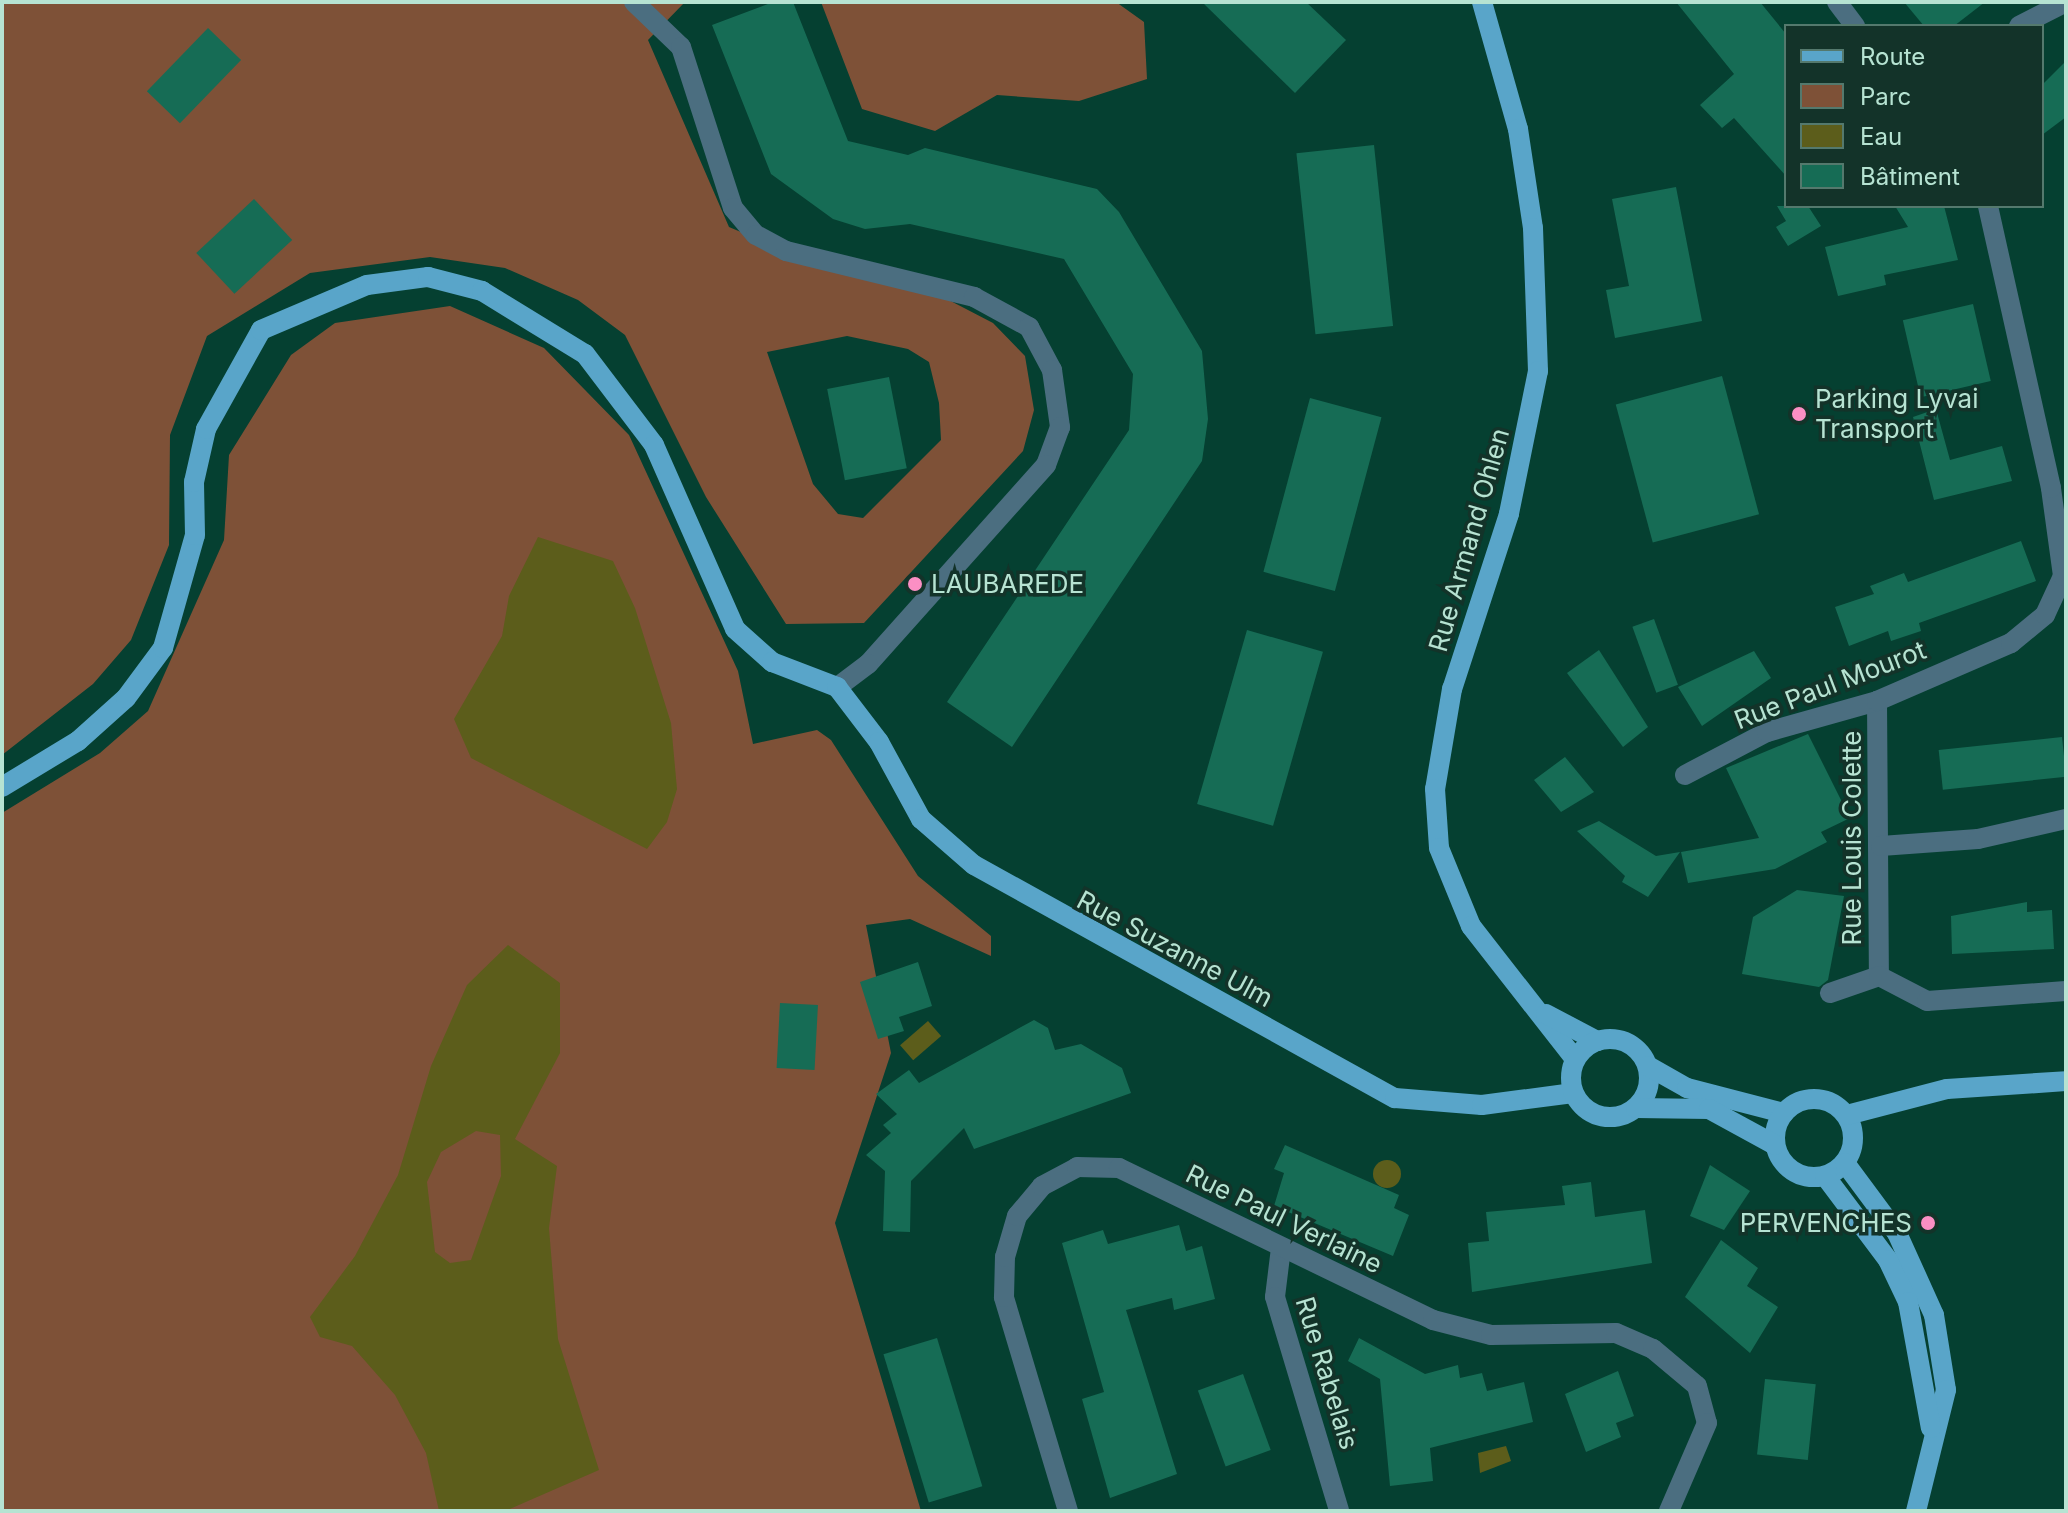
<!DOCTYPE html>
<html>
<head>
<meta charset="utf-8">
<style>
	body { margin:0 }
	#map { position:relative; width:2068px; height:1513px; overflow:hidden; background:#054031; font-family:Inter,sans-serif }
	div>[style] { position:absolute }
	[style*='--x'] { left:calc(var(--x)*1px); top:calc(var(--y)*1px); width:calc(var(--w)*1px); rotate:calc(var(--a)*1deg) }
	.green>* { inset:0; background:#7e5137 }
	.water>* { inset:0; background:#5c5d1b; transform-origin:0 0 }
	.round { border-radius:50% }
	.building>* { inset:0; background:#166c55; transform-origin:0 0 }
	.minor>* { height:20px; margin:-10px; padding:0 10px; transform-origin:10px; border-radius:10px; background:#4b6e80 }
	.major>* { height:20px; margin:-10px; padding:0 10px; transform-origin:10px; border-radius:10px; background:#59a5c9 }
	.major>.ring { margin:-10px; padding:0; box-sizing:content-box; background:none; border:20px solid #59a5c9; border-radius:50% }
	.dots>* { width:22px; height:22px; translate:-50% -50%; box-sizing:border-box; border:4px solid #133329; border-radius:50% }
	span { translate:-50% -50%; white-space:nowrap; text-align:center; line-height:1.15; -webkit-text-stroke:7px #133329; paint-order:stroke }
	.poi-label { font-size:26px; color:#b6e3d2 }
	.left { translate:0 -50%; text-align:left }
	.right { translate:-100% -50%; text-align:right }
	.street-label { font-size:26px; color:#b6e3d2 }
	.frame { position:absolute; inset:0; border:4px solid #b6e3d2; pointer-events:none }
	.legend { position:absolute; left:1784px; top:24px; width:260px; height:184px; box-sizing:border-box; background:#133329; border:2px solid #54796d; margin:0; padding:10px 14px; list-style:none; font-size:24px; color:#b6e3d2 }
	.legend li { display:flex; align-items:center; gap:16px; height:40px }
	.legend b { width:40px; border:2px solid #54796d }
</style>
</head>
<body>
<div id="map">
	<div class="green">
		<div style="clip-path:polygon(evenodd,2px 2px,685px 2px,648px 40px,729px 227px,819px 265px,941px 296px,993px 323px,1025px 356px,1034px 410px,1023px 451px,864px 623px,786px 624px,706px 497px,625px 335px,578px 300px,505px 268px,430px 257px,310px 273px,207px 336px,170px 435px,169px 545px,131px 640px,93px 684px,2px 755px,2px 2px,847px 336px,908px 349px,929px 362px,939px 403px,941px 440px,863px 518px,838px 514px,813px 484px,767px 352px,847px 336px)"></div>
		<div style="clip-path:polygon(821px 2px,1116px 2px,1144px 22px,1147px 79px,1079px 101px,997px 95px,935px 131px,862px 109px)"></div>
		<div style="clip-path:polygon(450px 306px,544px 348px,629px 435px,738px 671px,753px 744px,817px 730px,831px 740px,918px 876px,991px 936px,991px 956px,910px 919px,866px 925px,891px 1053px,835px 1223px,921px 1511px,2px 1511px,2px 813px,100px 753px,148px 711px,224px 540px,229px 455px,291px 355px,335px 323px)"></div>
	</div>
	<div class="water">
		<div style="clip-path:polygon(538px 537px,613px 561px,635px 608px,671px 723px,677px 789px,667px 822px,647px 849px,471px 758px,454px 719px,502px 636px,509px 596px)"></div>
		<div style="clip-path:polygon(evenodd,508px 945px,560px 983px,560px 1053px,515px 1139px,557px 1166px,549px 1228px,558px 1339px,599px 1470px,505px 1511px,439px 1511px,426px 1453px,395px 1395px,352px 1346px,320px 1337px,310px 1317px,355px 1256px,398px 1175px,431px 1066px,467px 985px,508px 945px,476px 1131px,500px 1135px,501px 1176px,471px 1260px,450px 1263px,435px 1252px,427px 1182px,441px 1152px,476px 1131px)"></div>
		<div style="left:928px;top:1021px;width:20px;height:37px;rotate:49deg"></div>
		<div class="round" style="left:1373px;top:1160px;width:28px;height:28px"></div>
		<div style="clip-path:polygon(1506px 1446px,1511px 1461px,1480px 1473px,1478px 1453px)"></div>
	</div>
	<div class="building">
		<div style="clip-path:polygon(773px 2px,793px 2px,848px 141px,908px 155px,925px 148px,1097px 189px,1119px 212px,1202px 351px,1208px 419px,1202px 461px,1012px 747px,947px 702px,1129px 430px,1133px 374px,1064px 259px,910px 224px,865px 229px,833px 219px,771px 174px,712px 25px)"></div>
		<div style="clip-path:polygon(1202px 2px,1306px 2px,1346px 40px,1295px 93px)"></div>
		<div style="clip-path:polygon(1676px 2px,1760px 2px,1786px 34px,1786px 176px,1734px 118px,1722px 128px,1700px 105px,1734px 74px)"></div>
		<div style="clip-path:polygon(1904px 2px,1985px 2px,1954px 26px,1924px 26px)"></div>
		<div style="left:208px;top:28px;width:46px;height:88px;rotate:44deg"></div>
		<div style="clip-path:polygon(2066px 61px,2066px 117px,2042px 135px,2042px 85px)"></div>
		<div style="left:1374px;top:145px;width:182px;height:78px;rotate:84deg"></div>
		<div style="clip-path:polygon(1676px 187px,1702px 321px,1615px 338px,1606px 290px,1629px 286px,1612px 199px)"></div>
		<div style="left:254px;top:199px;width:56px;height:79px;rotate:47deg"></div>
		<div style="clip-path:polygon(1777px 206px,1808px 206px,1821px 226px,1788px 246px,1776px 227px,1786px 221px)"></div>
		<div style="clip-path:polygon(1895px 206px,1944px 206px,1958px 260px,1884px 275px,1886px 285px,1838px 296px,1825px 247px,1908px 227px)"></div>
		<div style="left:1973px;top:304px;width:79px;height:72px;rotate:77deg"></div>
		<div style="left:1722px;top:376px;width:143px;height:110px;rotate:75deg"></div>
		<div style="left:889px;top:377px;width:93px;height:63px;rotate:79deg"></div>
		<div style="left:1310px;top:398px;width:74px;height:180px;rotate:15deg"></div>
		<div style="clip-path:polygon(1936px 409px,1950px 460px,2002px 446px,2012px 481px,1934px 500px,1913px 417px)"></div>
		<div style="clip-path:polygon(2021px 541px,2036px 581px,1919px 623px,1921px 631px,1891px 641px,1888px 631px,1849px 646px,1835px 607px,1874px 594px,1870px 586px,1904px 573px,1908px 582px)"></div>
		<div style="left:1654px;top:619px;width:70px;height:23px;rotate:70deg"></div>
		<div style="left:1247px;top:630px;width:79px;height:181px;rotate:16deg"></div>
		<div style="clip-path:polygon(1599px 650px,1648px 727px,1623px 747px,1567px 673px)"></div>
		<div style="clip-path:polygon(1754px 651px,1771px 678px,1702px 726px,1678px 687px)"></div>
		<div style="clip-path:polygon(1808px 734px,1850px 818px,1821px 832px,1827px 842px,1775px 869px,1688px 883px,1681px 852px,1759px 838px,1726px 768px)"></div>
		<div style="left:2062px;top:737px;width:40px;height:124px;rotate:84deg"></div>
		<div style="clip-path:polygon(1565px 757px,1594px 792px,1561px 812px,1534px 780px)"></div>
		<div style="clip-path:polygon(1599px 821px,1656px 856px,1680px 852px,1648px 897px,1622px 882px,1625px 876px,1577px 831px)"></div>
		<div style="clip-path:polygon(1797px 890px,1844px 896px,1828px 980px,1819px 987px,1742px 974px,1753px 917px)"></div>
		<div style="clip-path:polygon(2027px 902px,2027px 912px,2052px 910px,2054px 949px,1952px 954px,1951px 916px)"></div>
		<div style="clip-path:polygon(918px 962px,932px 1006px,899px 1017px,904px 1031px,878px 1039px,860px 982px)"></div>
		<div style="left:780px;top:1003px;width:38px;height:65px;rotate:3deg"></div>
		<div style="clip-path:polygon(1034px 1020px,1048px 1028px,1055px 1050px,1081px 1044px,1122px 1068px,1131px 1093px,974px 1149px,964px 1128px,911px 1181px,910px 1232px,883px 1231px,885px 1171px,866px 1155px,891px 1133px,883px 1125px,897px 1114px,876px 1094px,909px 1070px,919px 1083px)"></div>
		<div style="clip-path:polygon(1285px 1145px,1399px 1195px,1394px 1208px,1409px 1215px,1393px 1256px,1274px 1206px,1284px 1173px,1274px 1169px)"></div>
		<div style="clip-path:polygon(1710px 1165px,1750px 1191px,1724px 1230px,1690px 1216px)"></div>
		<div style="clip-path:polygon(1591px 1182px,1595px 1217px,1645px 1210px,1652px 1263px,1472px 1292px,1468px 1243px,1489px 1241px,1486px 1212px,1565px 1205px,1562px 1186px)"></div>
		<div style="clip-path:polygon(1179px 1225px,1186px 1251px,1202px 1246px,1215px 1299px,1174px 1310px,1172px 1298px,1126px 1310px,1177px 1474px,1110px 1498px,1082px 1399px,1104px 1392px,1062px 1243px,1103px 1230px,1108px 1244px)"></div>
		<div style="clip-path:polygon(1721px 1240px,1758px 1268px,1747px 1286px,1778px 1307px,1750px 1353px,1685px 1297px)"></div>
		<div style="left:937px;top:1338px;width:155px;height:56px;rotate:73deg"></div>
		<div style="clip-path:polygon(1359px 1338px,1425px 1374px,1458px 1365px,1460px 1378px,1482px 1373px,1487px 1391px,1524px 1382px,1533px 1422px,1430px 1448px,1433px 1481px,1390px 1486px,1380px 1379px,1348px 1361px)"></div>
		<div style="clip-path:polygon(1618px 1371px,1634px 1416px,1616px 1423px,1621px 1437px,1586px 1452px,1565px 1394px)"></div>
		<div style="left:1243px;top:1374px;width:81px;height:48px;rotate:70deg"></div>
		<div style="left:1765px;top:1379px;width:51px;height:76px;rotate:6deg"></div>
	</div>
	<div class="minor">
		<div style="--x:634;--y:2;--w:65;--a:43.8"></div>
		<div style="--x:681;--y:47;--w:169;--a:72.1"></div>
		<div style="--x:733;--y:208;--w:35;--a:50"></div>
		<div style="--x:756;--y:235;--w:34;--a:28"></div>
		<div style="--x:786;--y:251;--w:194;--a:13.7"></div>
		<div style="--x:974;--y:297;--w:63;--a:28.6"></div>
		<div style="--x:1029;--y:327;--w:49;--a:61.9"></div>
		<div style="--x:1052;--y:370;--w:58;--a:82"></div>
		<div style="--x:1060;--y:427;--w:40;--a:110.2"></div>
		<div style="--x:1046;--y:465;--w:267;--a:131.8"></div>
		<div style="--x:868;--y:664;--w:39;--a:143"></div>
		<div style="--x:1837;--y:2;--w:30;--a:53"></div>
		<div style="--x:2019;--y:26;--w:53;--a:-27.1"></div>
		<div style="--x:1877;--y:701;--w:275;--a:89.6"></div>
		<div style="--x:1685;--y:775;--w:93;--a:-27.7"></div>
		<div style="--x:1767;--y:732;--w:114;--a:-15.7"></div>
		<div style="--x:1877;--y:701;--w:146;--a:-23.4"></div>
		<div style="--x:2011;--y:643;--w:44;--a:-39.5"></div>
		<div style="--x:2045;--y:615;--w:43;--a:-65.2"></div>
		<div style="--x:2063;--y:576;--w:89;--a:-97.8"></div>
		<div style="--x:2051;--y:488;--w:289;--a:-102.6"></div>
		<div style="--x:1881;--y:846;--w:97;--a:-4.1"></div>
		<div style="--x:1978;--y:839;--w:90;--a:-12.8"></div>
		<div style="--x:1830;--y:993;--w:52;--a:-19.1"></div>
		<div style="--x:1879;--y:976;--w:54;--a:27.5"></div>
		<div style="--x:1927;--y:1001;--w:139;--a:-4.1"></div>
		<div style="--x:1281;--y:1248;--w:49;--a:97"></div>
		<div style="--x:1275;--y:1297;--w:223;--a:73.3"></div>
		<div style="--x:1068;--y:1511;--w:223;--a:-106.7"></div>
		<div style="--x:1004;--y:1297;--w:40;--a:-88.6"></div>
		<div style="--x:1005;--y:1257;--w:43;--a:-73.7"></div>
		<div style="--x:1017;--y:1216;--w:39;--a:-50"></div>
		<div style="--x:1042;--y:1186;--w:40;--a:-28"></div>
		<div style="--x:1077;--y:1167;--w:42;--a:1.4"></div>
		<div style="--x:1119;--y:1168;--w:349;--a:25.8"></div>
		<div style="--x:1433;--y:1320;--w:60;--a:14.5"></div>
		<div style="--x:1491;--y:1335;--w:125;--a:-0.9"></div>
		<div style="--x:1616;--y:1333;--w:40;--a:23.4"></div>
		<div style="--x:1653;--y:1349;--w:57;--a:40.1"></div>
		<div style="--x:1697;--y:1386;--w:38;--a:75"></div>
		<div style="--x:1707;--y:1423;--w:96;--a:113.4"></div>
	</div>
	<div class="major">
		<div style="--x:1482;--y:2;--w:132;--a:74.2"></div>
		<div style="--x:1518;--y:129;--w:100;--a:81.4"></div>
		<div style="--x:1533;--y:228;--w:143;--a:88"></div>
		<div style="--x:1538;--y:371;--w:146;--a:101.5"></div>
		<div style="--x:1509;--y:514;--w:184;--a:108"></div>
		<div style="--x:1452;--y:689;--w:101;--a:99.6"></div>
		<div style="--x:1435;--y:789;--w:59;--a:86.1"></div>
		<div style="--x:1439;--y:848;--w:84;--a:67.7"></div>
		<div style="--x:1471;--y:926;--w:169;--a:52"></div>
		<div style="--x:2;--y:787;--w:89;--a:-31.2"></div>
		<div style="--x:78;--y:741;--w:64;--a:-41.9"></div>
		<div style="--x:126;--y:698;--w:62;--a:-53.5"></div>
		<div style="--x:163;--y:648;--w:117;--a:-74.2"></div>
		<div style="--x:195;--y:535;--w:53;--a:-91.1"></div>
		<div style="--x:194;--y:482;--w:54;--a:-77.2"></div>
		<div style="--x:206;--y:429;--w:113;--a:-60.9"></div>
		<div style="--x:261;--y:330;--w:115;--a:-23"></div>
		<div style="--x:367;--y:285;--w:62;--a:-7.5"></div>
		<div style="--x:428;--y:277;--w:56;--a:14.5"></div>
		<div style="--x:482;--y:291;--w:121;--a:31.5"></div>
		<div style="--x:585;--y:354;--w:114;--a:52.8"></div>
		<div style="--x:654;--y:445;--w:201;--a:66.2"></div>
		<div style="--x:735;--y:629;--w:50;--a:41.7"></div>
		<div style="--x:772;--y:662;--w:70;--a:21"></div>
		<div style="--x:837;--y:687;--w:69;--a:52.6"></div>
		<div style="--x:879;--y:742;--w:88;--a:61.4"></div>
		<div style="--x:921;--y:819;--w:70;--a:41"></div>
		<div style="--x:974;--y:865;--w:481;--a:29"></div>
		<div style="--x:1395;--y:1098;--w:87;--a:4.6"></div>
		<div style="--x:1482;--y:1105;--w:92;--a:-7.5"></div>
		<div style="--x:1546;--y:1014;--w:58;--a:27.9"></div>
		<div class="ring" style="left:1571px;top:1039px;width:58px;height:58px"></div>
		<div style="--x:1648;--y:1066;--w:45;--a:29.4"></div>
		<div style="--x:1687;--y:1088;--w:100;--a:14.5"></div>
		<div class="ring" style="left:1775px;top:1099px;width:58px;height:58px"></div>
		<div style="--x:1636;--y:1108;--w:73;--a:0.8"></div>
		<div style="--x:1709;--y:1109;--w:75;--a:28.6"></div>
		<div style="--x:1847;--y:1115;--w:103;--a:-14.6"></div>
		<div style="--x:1947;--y:1089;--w:119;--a:-3.8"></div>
		<div style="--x:1845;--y:1163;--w:87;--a:53.4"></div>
		<div style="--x:1897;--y:1233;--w:90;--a:65.7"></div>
		<div style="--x:1934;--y:1315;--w:76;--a:80.9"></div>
		<div style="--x:1946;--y:1390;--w:125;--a:103.9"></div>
		<div style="--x:1825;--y:1176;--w:105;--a:53.1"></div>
		<div style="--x:1888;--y:1260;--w:47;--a:64.5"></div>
		<div style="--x:1908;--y:1302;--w:128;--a:79.7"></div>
	</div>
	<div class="dots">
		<div style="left:1799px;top:414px;background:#fb8fc4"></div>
		<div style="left:915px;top:584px;background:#fb8fc4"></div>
		<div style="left:1928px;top:1223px;background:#fb8fc4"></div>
	</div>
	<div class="poi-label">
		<span class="left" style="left:1815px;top:414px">Parking Lyvai<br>Transport</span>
		<span class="left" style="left:931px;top:584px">LAUBAREDE</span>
		<span class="right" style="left:1912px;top:1223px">PERVENCHES</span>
	</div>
	<div class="street-label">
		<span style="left:1469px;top:540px;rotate:-74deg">Rue Armand Ohlen</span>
		<span style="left:1830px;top:685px;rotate:-21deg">Rue Paul Mourot</span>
		<span style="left:1852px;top:838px;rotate:-90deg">Rue Louis Colette</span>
		<span style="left:1175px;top:949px;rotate:28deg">Rue Suzanne Ulm</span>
		<span style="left:1284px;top:1219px;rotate:26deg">Rue Paul Verlaine</span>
		<span style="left:1327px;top:1373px;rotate:73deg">Rue Rabelais</span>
	</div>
	<div class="frame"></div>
	<ul class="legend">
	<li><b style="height:10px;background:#59a5c9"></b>Route</li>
	<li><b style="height:22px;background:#7e5137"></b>Parc</li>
	<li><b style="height:22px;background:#5c5d1b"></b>Eau</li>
	<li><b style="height:22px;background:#166c55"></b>Bâtiment</li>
	</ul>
</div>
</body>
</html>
